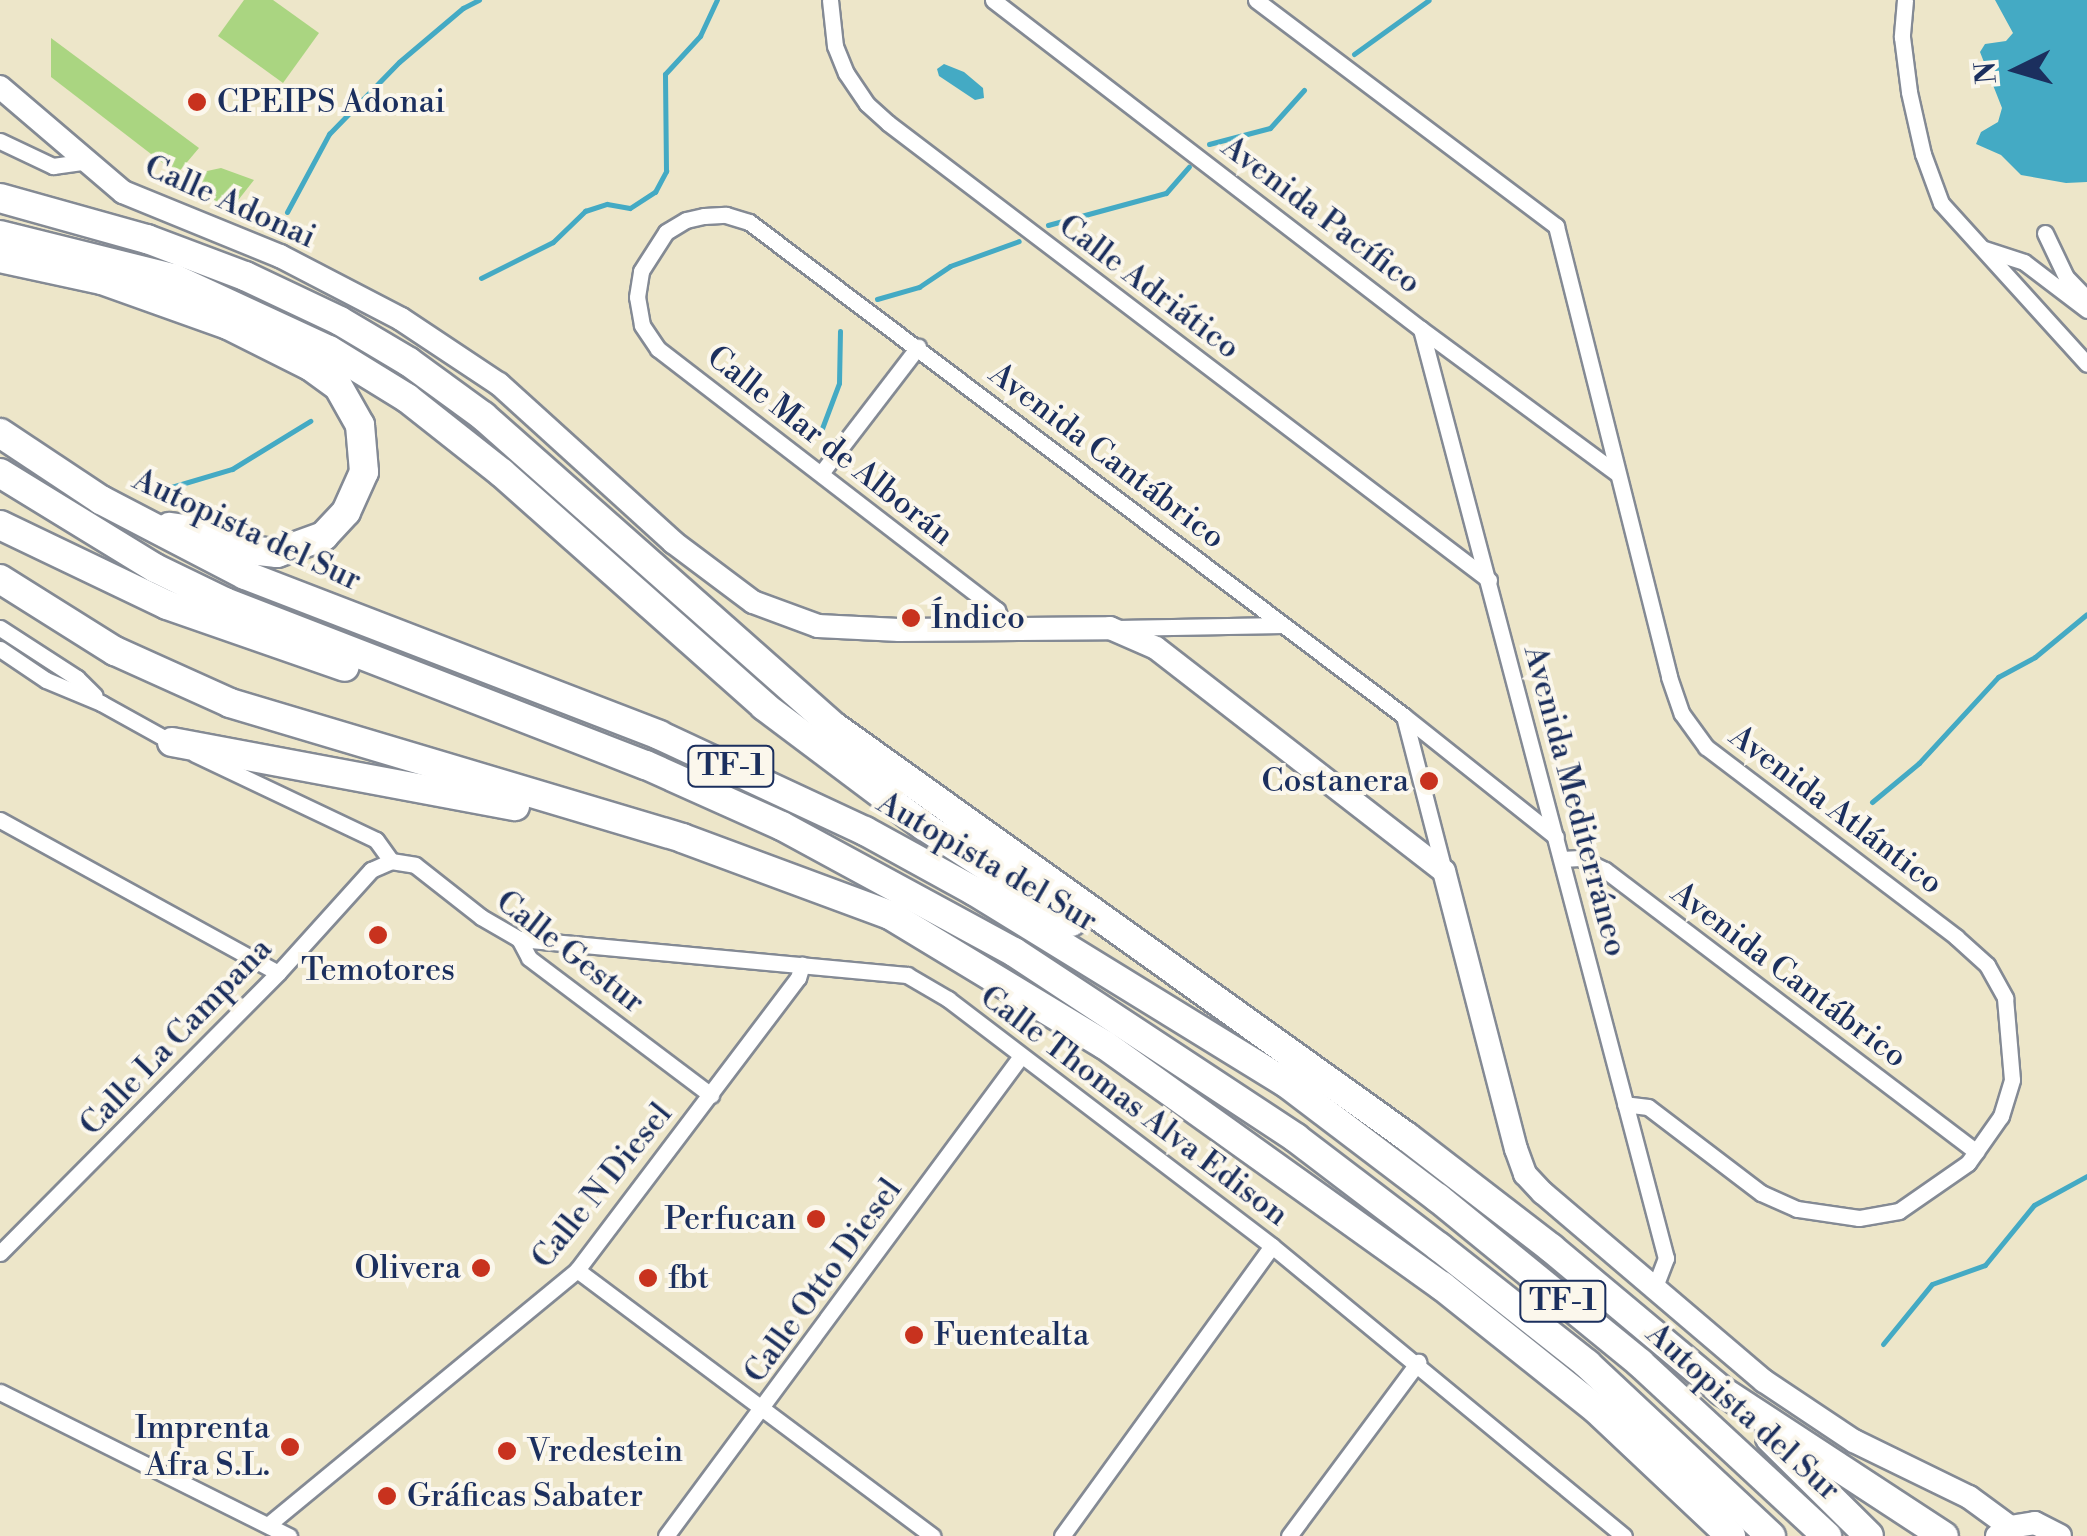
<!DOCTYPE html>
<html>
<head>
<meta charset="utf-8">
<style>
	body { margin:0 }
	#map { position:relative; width:2087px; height:1536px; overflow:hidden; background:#ede6c9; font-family:"Libre Bodoni",serif }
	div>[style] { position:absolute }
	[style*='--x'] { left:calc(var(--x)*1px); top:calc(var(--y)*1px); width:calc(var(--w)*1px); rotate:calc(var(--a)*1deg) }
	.green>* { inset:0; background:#aad581 }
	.water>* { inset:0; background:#44aac4 }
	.stream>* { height:5px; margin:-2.5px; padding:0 2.5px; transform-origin:2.5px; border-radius:2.5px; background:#44aac4 }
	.roads { filter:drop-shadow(2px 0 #848a94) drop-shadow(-2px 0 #848a94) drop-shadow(0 2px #848a94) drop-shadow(0 -2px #848a94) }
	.street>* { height:15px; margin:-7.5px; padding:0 7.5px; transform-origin:7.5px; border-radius:7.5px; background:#fff }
	.secondary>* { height:22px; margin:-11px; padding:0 11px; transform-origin:11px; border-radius:11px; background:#fff }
	.highway>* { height:28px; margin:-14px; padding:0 14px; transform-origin:14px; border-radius:14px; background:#fff }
	.dots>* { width:28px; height:28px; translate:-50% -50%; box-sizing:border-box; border:5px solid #fbf7ec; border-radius:50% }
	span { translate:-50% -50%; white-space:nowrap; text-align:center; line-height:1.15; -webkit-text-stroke:8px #fbf7ec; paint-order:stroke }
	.shield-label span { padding:2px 8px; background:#fbf7ec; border:2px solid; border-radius:8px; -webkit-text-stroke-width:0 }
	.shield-label { font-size:30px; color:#1b2f5e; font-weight:700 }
	.poi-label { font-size:32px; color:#1b2f5e }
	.left { translate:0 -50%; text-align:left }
	.right { translate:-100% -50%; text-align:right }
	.street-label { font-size:32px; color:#1b2f5e }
	.north { position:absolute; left:1967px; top:20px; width:100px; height:100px; -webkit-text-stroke:8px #fbf7ec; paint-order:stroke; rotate:265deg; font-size:28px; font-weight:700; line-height:40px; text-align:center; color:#1b2f5e }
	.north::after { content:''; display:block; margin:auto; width:35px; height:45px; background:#1b2f5e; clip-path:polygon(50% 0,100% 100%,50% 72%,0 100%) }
</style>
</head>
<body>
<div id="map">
	<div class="green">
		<div style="clip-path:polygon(244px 0,273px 0,319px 33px,283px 83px,218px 36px)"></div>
		<div style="clip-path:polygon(51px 38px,199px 148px,177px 174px,51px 77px)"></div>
		<div style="clip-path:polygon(221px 168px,254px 180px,228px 213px,191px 186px,207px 171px)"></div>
	</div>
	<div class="water">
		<div style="clip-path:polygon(1995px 0,2087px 0,2087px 182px,2066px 183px,2021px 175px,2001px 155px,1976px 144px,1981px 132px,1998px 122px,2002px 108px,1980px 52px,1985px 44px,2006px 41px,2013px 33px)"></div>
		<div style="clip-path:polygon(944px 64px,964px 72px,983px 88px,984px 98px,975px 100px,939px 76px,937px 69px)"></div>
	</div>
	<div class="stream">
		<div style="--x:1354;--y:54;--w:92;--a:-35.8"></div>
		<div style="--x:1209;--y:144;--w:63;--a:-14.7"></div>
		<div style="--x:1270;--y:128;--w:51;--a:-48.2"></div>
		<div style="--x:287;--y:212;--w:89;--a:-61.7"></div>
		<div style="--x:329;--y:134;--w:100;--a:-45.8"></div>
		<div style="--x:399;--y:62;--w:84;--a:-40.2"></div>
		<div style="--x:463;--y:8;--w:18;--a:-27"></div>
		<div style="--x:1048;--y:225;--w:122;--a:-15.2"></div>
		<div style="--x:1166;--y:193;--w:35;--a:-49"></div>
		<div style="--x:481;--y:278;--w:80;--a:-26.6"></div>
		<div style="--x:553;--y:242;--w:45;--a:-44.1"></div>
		<div style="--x:585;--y:211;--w:23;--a:-18"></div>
		<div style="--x:607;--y:204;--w:23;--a:10"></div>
		<div style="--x:630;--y:208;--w:30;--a:-33"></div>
		<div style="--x:655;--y:192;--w:24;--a:-62"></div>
		<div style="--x:666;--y:171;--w:97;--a:-90.6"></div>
		<div style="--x:665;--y:74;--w:52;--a:-47.4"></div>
		<div style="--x:700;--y:36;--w:40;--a:-65"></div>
		<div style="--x:877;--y:299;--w:44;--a:-15.9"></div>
		<div style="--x:919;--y:287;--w:37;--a:-34"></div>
		<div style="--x:950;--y:266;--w:73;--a:-19.9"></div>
		<div style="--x:821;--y:431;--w:51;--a:-69.4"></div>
		<div style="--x:839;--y:383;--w:52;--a:-88.9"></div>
		<div style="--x:168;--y:488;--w:67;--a:-16.5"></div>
		<div style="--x:232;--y:469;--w:92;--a:-31.6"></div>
		<div style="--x:1872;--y:802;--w:61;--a:-39.7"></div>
		<div style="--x:1919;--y:763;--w:117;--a:-47.4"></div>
		<div style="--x:1998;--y:677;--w:42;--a:-28.4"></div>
		<div style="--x:2035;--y:657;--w:67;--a:-39.6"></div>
		<div style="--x:1883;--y:1344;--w:77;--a:-50.8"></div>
		<div style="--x:1932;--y:1284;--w:56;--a:-19.7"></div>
		<div style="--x:1985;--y:1265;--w:77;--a:-50.8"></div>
		<div style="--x:2034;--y:1205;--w:60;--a:-28.7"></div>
	</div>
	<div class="roads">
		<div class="street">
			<div style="--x:830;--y:0;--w:46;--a:83.8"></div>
			<div style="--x:835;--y:46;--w:29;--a:68"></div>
			<div style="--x:846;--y:73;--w:37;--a:56"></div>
			<div style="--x:867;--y:104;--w:28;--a:42"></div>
			<div style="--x:888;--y:123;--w:755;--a:37.25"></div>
			<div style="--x:993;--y:0;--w:540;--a:37.55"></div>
			<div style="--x:1421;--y:329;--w:242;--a:36.4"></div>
			<div style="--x:1256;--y:0;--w:376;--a:37"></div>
			<div style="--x:1556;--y:226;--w:465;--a:75.9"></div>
			<div style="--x:1669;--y:677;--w:39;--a:71"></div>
			<div style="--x:1682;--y:714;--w:41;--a:54"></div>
			<div style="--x:1706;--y:747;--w:314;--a:37.2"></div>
			<div style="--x:1956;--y:937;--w:42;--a:42.1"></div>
			<div style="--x:1987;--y:965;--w:38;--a:61"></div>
			<div style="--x:2005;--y:998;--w:82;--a:85.1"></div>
			<div style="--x:2012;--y:1080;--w:38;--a:107"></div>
			<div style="--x:2001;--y:1116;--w:57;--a:125.1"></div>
			<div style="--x:1968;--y:1163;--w:84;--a:145.2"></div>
			<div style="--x:1899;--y:1211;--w:41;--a:170.1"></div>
			<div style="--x:1859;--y:1218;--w:63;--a:-171.7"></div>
			<div style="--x:1797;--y:1209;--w:39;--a:-156"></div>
			<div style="--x:1761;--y:1193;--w:142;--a:-142.7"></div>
			<div style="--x:1648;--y:1107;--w:23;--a:-173"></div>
			<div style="--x:1905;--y:0;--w:37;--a:95"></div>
			<div style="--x:1902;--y:37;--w:55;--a:82.7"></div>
			<div style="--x:1909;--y:92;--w:64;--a:77.3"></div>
			<div style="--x:1923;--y:154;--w:52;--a:69.8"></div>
			<div style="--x:1941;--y:203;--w:217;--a:47.8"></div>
			<div style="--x:0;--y:141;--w:59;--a:25.3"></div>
			<div style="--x:53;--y:166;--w:36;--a:-8"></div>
			<div style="--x:2045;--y:233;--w:49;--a:64.5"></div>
			<div style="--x:2066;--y:277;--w:30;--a:46"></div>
			<div style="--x:1984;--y:249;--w:42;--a:18"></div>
			<div style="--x:2024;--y:262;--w:79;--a:37.3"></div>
			<div style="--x:1421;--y:329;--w:961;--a:75.23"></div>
			<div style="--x:1666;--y:1258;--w:31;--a:111"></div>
			<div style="--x:822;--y:472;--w:158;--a:-52.5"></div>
			<div style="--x:0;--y:628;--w:92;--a:33"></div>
			<div style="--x:77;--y:678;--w:25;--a:45"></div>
			<div style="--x:1117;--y:628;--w:166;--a:-1"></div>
			<div style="--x:1005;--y:630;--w:22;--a:-112"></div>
			<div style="--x:997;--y:610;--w:428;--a:-142.4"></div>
			<div style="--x:658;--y:349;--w:29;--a:-124"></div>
			<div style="--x:642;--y:325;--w:28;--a:-100"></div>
			<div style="--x:637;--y:297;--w:26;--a:-81"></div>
			<div style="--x:641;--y:271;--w:46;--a:-57.3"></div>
			<div style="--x:666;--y:232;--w:23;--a:-31"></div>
			<div style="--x:686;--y:220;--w:18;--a:-13"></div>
			<div style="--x:704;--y:216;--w:22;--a:-3"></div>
			<div style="--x:726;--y:215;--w:24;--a:17"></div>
			<div style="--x:749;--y:222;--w:820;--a:37.02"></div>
			<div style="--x:1404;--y:716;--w:194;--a:38.5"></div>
			<div style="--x:0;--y:649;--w:55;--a:34"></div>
			<div style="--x:46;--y:680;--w:60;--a:22.7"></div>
			<div style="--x:101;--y:703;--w:85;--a:29"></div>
			<div style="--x:1404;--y:716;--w:160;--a:75.5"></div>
			<div style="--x:195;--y:754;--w:200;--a:25.4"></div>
			<div style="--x:376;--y:840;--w:26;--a:54"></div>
			<div style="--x:0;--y:820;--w:317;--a:28.8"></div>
			<div style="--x:1562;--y:859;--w:18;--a:-3"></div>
			<div style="--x:1580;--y:858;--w:28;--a:26"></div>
			<div style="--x:1605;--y:870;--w:466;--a:37.2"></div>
			<div style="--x:391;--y:861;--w:24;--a:9"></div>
			<div style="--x:415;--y:865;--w:84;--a:38.2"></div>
			<div style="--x:481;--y:917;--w:44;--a:30.1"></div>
			<div style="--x:519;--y:939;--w:21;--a:62"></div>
			<div style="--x:529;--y:958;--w:228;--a:37"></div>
			<div style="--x:519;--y:939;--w:390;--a:5.3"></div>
			<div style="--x:907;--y:975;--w:48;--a:30.3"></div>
			<div style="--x:948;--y:999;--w:407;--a:37.3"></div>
			<div style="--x:1272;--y:1246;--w:456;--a:39.5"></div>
			<div style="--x:0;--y:1253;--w:395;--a:-45.2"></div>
			<div style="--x:278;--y:973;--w:139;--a:-47.9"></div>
			<div style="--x:371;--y:870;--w:22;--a:-24"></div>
			<div style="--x:577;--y:1270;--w:444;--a:36.8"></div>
			<div style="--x:0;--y:1392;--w:323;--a:26.5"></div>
			<div style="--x:269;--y:1524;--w:399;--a:-39.5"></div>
			<div style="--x:577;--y:1270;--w:366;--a:-52.9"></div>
			<div style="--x:798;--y:978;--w:14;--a:-73"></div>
			<div style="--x:666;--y:1536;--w:597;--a:-53.51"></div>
			<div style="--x:1062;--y:1536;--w:358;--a:-54.1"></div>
			<div style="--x:1289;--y:1536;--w:217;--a:-53.4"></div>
		</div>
		<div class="secondary">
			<div style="--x:0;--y:87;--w:162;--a:40.5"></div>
			<div style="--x:123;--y:192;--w:170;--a:22.2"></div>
			<div style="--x:280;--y:256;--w:136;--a:27.5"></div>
			<div style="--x:401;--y:319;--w:118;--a:33.6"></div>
			<div style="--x:499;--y:384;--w:235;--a:42.2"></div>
			<div style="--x:673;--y:542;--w:100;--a:36.9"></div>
			<div style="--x:753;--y:602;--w:69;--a:20.3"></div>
			<div style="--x:818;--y:626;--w:81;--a:2.8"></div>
			<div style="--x:899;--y:630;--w:211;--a:-0.5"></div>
			<div style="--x:1110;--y:628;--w:50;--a:23.5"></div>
			<div style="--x:1156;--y:648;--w:364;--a:37.8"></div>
			<div style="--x:1444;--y:871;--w:287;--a:75.5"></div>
			<div style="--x:1516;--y:1149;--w:27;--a:70"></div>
			<div style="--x:1525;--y:1174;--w:26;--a:47"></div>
			<div style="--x:1543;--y:1193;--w:290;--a:40.4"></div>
			<div style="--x:1764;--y:1381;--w:108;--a:33.7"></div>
			<div style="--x:1854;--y:1441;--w:128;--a:26"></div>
			<div style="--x:1969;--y:1497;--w:51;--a:36.2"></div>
			<div style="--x:1997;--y:1536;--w:16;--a:-35"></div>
			<div style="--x:2010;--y:1527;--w:25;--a:-9"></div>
			<div style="--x:2035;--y:1523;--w:28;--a:27"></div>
		</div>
		<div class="highway">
			<div style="--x:0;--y:198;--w:153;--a:15.6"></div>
			<div style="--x:147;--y:239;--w:105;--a:20.7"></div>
			<div style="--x:245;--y:276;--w:105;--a:25.3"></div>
			<div style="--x:340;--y:321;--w:80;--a:30.7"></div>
			<div style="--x:409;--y:362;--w:92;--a:36.1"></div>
			<div style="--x:483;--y:416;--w:471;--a:41.5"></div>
			<div style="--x:836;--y:728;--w:702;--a:35.61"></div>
			<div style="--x:1407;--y:1137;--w:182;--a:37.6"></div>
			<div style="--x:1551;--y:1248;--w:223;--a:39.9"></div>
			<div style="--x:1722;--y:1391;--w:265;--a:33.2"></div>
			<div style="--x:0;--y:235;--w:178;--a:14"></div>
			<div style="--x:173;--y:278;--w:172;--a:24.8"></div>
			<div style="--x:329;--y:350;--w:92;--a:31.6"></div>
			<div style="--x:407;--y:398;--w:121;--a:38.3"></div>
			<div style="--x:502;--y:473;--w:351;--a:41.6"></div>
			<div style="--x:764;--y:706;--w:200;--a:36.9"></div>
			<div style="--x:924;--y:826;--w:176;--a:33"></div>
			<div style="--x:0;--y:258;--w:104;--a:12.2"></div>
			<div style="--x:102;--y:280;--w:134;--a:19.7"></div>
			<div style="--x:228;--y:325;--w:92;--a:26.6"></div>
			<div style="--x:310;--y:366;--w:34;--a:36"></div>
			<div style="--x:338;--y:386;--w:45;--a:60.6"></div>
			<div style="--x:360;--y:425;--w:47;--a:85.1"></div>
			<div style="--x:364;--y:472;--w:44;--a:114.2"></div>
			<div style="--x:346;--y:512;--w:33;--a:133"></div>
			<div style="--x:324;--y:536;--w:50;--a:160.1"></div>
			<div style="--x:277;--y:553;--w:28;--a:-174"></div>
			<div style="--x:249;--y:550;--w:53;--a:-159.2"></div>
			<div style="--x:199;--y:531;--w:30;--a:-172"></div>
			<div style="--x:0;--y:433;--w:121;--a:33.6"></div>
			<div style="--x:101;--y:500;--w:162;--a:27.5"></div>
			<div style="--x:245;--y:575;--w:444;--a:21.1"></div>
			<div style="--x:659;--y:735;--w:227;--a:25"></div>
			<div style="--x:865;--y:831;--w:124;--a:28.8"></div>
			<div style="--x:974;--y:891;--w:365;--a:31.6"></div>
			<div style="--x:1285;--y:1082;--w:192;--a:37.2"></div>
			<div style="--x:1438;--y:1198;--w:261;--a:39.2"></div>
			<div style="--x:1640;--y:1363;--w:255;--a:42.8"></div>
			<div style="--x:0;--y:473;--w:182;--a:31.5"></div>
			<div style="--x:155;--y:568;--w:78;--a:25.9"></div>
			<div style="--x:225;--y:602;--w:451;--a:21.2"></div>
			<div style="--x:646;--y:765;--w:149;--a:24.2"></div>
			<div style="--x:782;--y:826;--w:264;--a:28.5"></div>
			<div style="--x:1014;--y:952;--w:338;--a:33.4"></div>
			<div style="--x:1296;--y:1138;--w:180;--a:37.3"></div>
			<div style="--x:1439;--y:1247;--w:189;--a:38.3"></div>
			<div style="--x:1587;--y:1364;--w:252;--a:43.1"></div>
			<div style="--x:0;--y:525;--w:185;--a:25.6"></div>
			<div style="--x:167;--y:605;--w:188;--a:19.2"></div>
			<div style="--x:0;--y:579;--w:136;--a:32.1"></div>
			<div style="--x:115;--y:651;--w:126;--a:24.3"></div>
			<div style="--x:230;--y:703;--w:472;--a:16.6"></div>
			<div style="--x:682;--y:838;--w:222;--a:20.3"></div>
			<div style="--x:890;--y:915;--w:251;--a:31.2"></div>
			<div style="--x:1105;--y:1045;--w:414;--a:35.6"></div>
			<div style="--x:1442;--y:1286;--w:196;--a:38.6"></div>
			<div style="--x:1595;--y:1408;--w:187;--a:43.3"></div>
			<div style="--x:172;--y:742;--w:349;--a:10.6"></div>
			<div style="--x:1770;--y:1438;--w:139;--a:44.7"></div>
		</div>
	</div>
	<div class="dots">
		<div style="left:197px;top:102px;background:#c8321e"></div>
		<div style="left:911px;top:618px;background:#c8321e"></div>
		<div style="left:1429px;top:781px;background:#c8321e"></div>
		<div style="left:378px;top:935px;background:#c8321e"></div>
		<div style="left:816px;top:1219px;background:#c8321e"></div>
		<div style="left:481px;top:1268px;background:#c8321e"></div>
		<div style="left:648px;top:1278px;background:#c8321e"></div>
		<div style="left:914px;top:1335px;background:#c8321e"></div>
		<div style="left:290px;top:1447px;background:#c8321e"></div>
		<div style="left:507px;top:1451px;background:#c8321e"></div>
		<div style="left:387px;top:1496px;background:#c8321e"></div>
	</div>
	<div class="shield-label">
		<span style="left:731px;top:766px">TF-1</span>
		<span style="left:1563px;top:1301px">TF-1</span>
	</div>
	<div class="poi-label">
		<span class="left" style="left:217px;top:102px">CPEIPS Adonai</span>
		<span class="left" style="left:931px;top:618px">Índico</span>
		<span class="right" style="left:1409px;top:781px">Costanera</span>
		<span style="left:378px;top:970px">Temotores</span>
		<span class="right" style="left:796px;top:1219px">Perfucan</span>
		<span class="right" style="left:461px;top:1268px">Olivera</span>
		<span class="left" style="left:668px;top:1278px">fbt</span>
		<span class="left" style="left:934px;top:1335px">Fuentealta</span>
		<span class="right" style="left:270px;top:1447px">Imprenta<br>Afra S.L.</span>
		<span class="left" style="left:527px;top:1451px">Vredestein</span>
		<span class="left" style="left:407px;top:1496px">Gráficas Sabater</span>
	</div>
	<div class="street-label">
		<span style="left:230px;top:202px;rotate:24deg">Calle Adonai</span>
		<span style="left:1321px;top:215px;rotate:37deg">Avenida Pacífico</span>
		<span style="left:1149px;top:287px;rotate:37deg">Calle Adriático</span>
		<span style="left:830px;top:446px;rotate:38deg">Calle Mar de Alborán</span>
		<span style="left:1107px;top:456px;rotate:37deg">Avenida Cantábrico</span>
		<span style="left:247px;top:530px;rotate:25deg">Autopista del Sur</span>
		<span style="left:1575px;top:801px;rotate:75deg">Avenida Mediterráneo</span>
		<span style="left:1836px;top:810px;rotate:37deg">Avenida Atlántico</span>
		<span style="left:987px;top:862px;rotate:30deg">Autopista del Sur</span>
		<span style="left:570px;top:952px;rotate:38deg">Calle Gestur</span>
		<span style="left:1789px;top:975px;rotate:37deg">Avenida Cantábrico</span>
		<span style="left:176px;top:1037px;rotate:-46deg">Calle La Campana</span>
		<span style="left:1134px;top:1106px;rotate:37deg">Calle Thomas Alva Edison</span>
		<span style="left:602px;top:1186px;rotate:-51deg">Calle N Diesel</span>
		<span style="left:823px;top:1281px;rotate:-54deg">Calle Otto Diesel</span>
		<span style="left:1743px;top:1412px;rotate:42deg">Autopista del Sur</span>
	</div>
	<div class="north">N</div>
</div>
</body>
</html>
